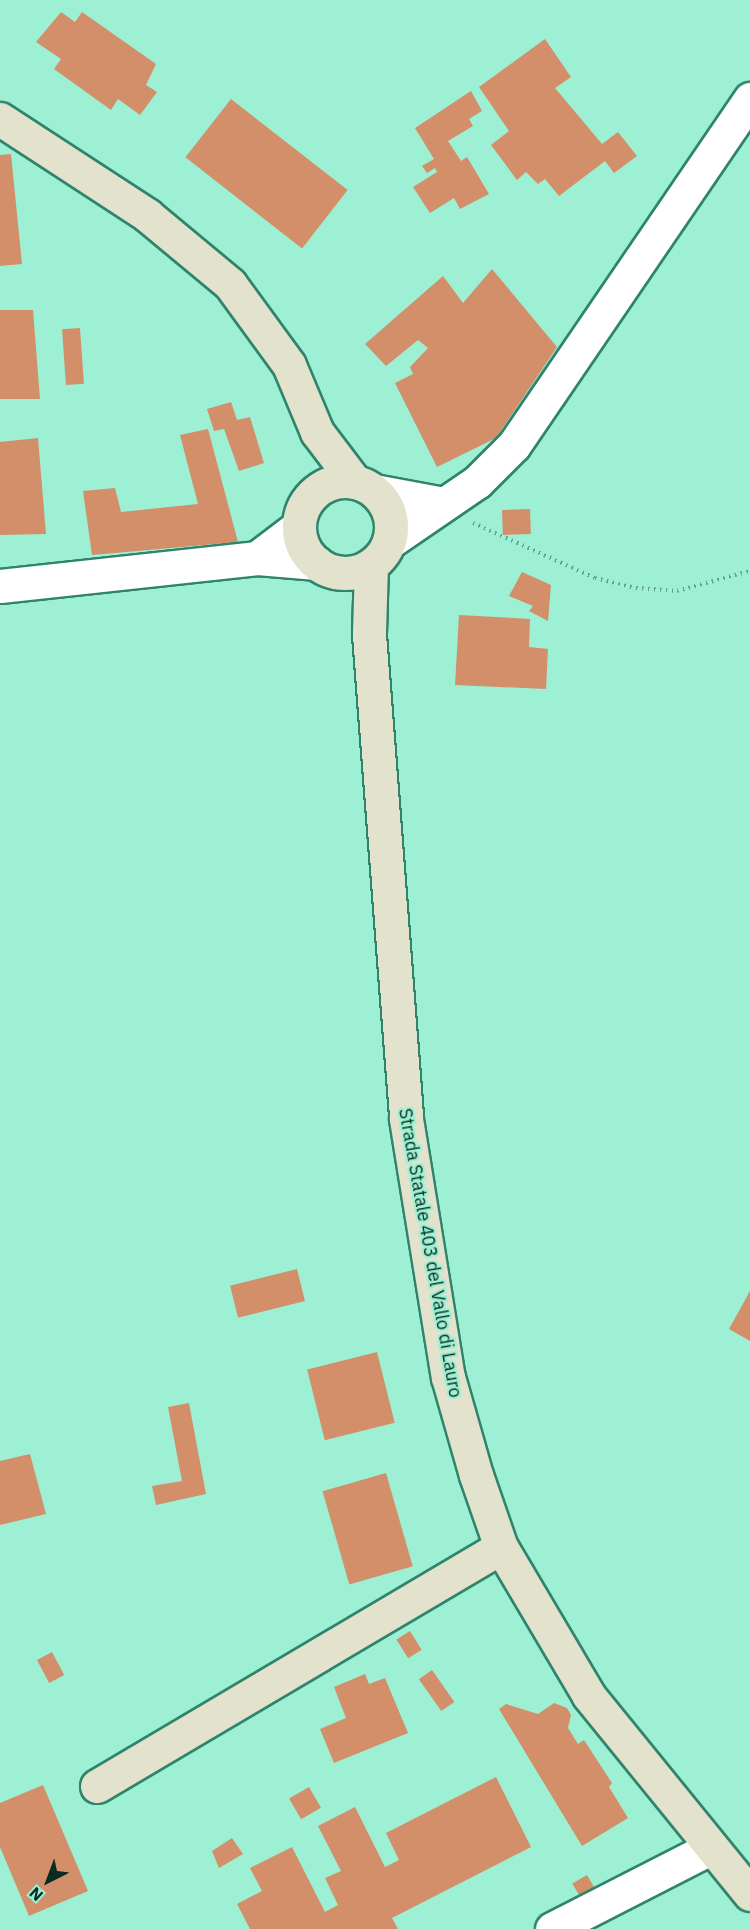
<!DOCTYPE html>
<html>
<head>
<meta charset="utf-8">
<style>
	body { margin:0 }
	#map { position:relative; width:750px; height:1929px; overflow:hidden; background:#9df0d3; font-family:"IBM Plex Sans",sans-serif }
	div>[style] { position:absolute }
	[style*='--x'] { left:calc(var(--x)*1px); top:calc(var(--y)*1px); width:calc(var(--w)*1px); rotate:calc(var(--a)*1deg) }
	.building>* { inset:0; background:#d28f6a; transform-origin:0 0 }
	.path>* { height:4px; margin-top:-2px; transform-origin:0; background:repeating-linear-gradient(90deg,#62a38d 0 1.5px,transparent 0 6px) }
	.roads { filter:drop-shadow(2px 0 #2f846b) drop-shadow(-2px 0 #2f846b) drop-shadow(0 2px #2f846b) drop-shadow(0 -2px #2f846b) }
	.street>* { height:33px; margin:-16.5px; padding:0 16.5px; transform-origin:16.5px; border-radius:16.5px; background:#fff }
	.secondary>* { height:33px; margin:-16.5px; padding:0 16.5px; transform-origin:16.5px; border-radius:16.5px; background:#e2e2cd }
	.secondary>.ring { margin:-16.5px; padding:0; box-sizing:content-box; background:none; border:33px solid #e2e2cd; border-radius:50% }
	span { translate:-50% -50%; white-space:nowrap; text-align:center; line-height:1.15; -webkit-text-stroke:4.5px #9df0d3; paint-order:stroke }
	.street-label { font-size:18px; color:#072c21 }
	.north { position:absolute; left:18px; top:1851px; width:60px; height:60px; -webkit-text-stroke:4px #9df0d3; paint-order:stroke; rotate:222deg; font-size:16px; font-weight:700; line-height:24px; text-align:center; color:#072c21 }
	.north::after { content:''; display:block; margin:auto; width:21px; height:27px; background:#072c21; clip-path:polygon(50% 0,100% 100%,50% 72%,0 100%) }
</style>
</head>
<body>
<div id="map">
	<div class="building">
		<div style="clip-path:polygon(61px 12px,75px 22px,82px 12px,156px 64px,146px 85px,157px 92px,140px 115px,118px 99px,111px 110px,54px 69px,61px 59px,36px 42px)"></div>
		<div style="clip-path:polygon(545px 39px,571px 77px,555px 88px,602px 144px,618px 132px,637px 156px,614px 173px,605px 161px,559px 196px,545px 179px,538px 184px,526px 172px,517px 180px,491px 145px,509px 131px,479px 87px)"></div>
		<div style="clip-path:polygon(471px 91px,482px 111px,469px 119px,473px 126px,448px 141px,461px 161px,467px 157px,489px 194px,460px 209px,454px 198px,430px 213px,413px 187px,437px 172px,435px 168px,427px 173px,422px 166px,434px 159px,415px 128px)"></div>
		<div style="left:231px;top:99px;width:148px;height:74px;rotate:38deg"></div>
		<div style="clip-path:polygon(11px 154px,22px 264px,0 266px,0 155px)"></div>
		<div style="clip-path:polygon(492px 269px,557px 347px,496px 438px,437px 467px,395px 383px,413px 374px,410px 367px,428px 348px,418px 340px,386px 366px,365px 344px,443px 276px,463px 303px)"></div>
		<div style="clip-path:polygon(0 310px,33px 310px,40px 399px,0 399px)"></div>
		<div style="left:80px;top:328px;width:56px;height:18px;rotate:86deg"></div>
		<div style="clip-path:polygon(231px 402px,237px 420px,250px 417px,264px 463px,239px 471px,224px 429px,214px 431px,207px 409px)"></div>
		<div style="clip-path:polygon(208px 429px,238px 542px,92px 555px,83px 491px,115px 488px,121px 512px,198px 504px,180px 435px)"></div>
		<div style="clip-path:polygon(38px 438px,46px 534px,0 535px,0 442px)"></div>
		<div style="left:530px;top:509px;width:25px;height:28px;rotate:88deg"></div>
		<div style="clip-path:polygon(522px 572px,551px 585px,548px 621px,529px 611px,533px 606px,509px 596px)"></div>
		<div style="clip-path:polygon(459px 615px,530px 619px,529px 647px,548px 649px,546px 689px,455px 685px)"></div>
		<div style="left:297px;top:1269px;width:33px;height:69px;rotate:76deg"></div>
		<div style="clip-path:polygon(750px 1291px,750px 1341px,729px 1329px)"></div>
		<div style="left:377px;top:1352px;width:73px;height:72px;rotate:76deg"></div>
		<div style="clip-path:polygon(189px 1403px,206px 1494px,156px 1505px,152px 1486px,182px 1481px,168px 1407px)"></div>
		<div style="clip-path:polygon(30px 1454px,46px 1514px,0 1525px,0 1461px)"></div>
		<div style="left:386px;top:1473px;width:97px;height:66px;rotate:74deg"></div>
		<div style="left:410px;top:1631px;width:22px;height:16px;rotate:58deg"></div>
		<div style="left:52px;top:1652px;width:26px;height:17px;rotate:62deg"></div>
		<div style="left:432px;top:1670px;width:39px;height:16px;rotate:55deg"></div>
		<div style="clip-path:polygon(365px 1674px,369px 1684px,385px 1678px,408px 1733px,334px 1763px,320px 1729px,346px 1718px,334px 1687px)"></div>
		<div style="clip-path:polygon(554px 1703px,567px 1708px,571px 1715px,568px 1728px,578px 1744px,584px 1740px,612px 1783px,609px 1787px,628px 1818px,582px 1846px,499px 1709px,506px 1704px,538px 1714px)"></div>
		<div style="clip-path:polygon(496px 1777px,531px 1847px,392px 1918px,398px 1929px,250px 1929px,237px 1904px,262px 1891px,250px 1868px,292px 1847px,325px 1912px,338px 1905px,325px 1878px,341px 1871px,318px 1826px,355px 1807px,385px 1867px,399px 1860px,386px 1833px)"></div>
		<div style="clip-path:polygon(43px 1785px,88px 1891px,29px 1916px,0 1847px,0 1803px)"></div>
		<div style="left:309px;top:1787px;width:24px;height:23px;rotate:60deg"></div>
		<div style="clip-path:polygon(232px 1838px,243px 1854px,219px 1868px,212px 1851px)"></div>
		<div style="left:587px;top:1875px;width:16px;height:17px;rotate:60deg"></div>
	</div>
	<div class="path">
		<div style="--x:473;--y:523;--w:134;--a:24.3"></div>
		<div style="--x:595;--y:578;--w:42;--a:13.7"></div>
		<div style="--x:636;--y:588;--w:41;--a:4.2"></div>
		<div style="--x:677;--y:591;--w:76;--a:-15.3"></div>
	</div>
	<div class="roads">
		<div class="street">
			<div style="--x:374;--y:491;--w:71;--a:10.5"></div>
			<div style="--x:389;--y:542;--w:107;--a:-34.3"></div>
			<div style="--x:477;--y:482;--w:52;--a:-45"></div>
			<div style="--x:514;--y:445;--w:419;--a:-55.7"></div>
			<div style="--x:257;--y:558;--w:53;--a:-37.3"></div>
			<div style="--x:0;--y:586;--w:259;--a:-6.2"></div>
			<div style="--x:257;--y:558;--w:60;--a:4.8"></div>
			<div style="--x:552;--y:1929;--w:178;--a:-27.1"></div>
		</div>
		<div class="secondary">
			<div style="--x:0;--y:119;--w:176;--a:33.1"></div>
			<div style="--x:147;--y:215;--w:108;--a:39.7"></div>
			<div style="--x:230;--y:284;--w:100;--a:53.9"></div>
			<div style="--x:289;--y:365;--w:73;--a:67.3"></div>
			<div style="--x:317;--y:432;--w:63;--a:52.8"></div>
			<div class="ring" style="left:299px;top:481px;width:59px;height:59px"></div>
			<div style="--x:371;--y:565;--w:69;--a:91.7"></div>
			<div style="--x:369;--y:634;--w:486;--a:85.6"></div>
			<div style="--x:406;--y:1119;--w:261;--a:80.8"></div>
			<div style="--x:448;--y:1377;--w:102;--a:74.1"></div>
			<div style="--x:476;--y:1475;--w:76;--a:70.9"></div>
			<div style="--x:501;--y:1547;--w:173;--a:59.4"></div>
			<div style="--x:589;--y:1696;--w:255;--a:50.9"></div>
			<div style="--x:97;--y:1786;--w:469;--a:-30.6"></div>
		</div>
	</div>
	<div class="street-label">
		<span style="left:430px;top:1253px;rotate:80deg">Strada Statale 403 del Vallo di Lauro</span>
	</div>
	<div class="north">N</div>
</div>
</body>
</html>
